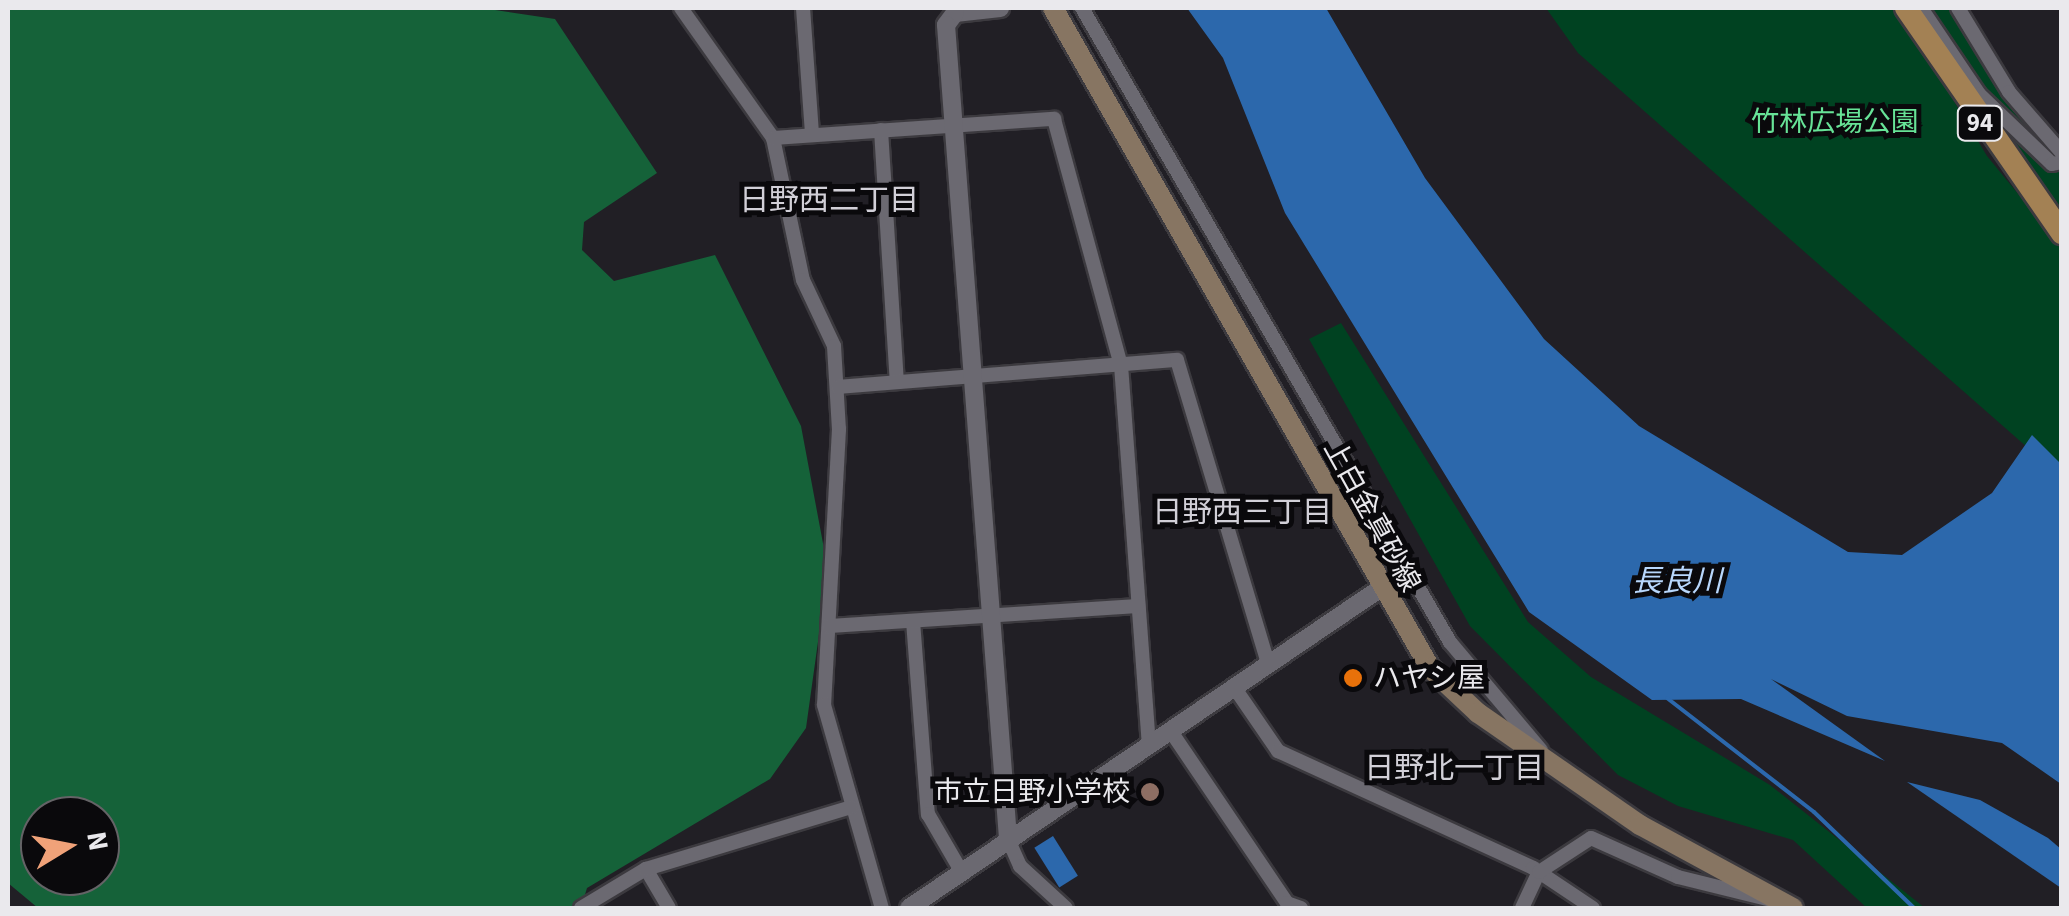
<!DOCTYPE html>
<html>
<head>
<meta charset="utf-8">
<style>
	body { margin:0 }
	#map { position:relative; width:2069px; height:916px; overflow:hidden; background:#211f25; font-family:"Source Sans 3","Noto Sans JP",sans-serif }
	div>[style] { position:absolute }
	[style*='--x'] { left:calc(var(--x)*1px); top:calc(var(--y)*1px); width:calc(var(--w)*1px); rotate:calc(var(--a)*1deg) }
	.green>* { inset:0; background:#004221 }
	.forest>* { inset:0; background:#156239 }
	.water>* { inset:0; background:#2c68ac; transform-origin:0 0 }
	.stream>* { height:4px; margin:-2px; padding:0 2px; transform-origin:2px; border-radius:2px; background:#2c68ac }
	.roads { filter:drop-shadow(2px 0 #3c3a3f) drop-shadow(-2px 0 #3c3a3f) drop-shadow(0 2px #3c3a3f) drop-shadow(0 -2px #3c3a3f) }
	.minor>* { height:14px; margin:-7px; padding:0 7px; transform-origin:7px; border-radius:7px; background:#6b6971 }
	.tertiary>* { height:18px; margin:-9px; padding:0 9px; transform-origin:9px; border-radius:9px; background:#6b6971 }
	.secondary>* { height:20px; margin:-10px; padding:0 10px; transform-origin:10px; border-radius:10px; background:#877562 }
	.primary>* { height:22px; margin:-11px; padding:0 11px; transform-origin:11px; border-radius:11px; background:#a38154 }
	.dots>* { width:28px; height:28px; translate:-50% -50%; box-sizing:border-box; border:5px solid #0a090c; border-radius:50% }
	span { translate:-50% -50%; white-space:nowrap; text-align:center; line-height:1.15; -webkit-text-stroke:10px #0a090c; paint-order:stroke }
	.shield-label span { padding:2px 8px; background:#0a090c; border:2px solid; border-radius:8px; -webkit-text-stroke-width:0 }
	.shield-label { font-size:25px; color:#eae9ed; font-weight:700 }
	.park-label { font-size:28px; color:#67e397 }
	.street-label { font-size:28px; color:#eae9ed }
	.poi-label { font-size:28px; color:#eae9ed }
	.left { translate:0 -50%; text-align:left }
	.right { translate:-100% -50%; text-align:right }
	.neighbourhood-label { font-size:30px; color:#d2d0d8 }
	.water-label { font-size:30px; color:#b8d7fc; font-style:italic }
	.frame { position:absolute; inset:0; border:10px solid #eae9ed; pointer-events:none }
	.north { position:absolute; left:20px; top:796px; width:100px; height:100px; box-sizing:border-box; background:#0a090c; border:2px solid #646366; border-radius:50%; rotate:80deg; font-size:28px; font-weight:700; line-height:40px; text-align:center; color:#eae9ed }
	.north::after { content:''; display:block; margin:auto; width:35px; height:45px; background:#f0a279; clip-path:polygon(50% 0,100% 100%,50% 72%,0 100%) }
</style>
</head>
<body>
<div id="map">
	<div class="green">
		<div style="clip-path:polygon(1546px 8px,1898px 8px,1987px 156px,2061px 246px,2061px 477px,1578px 53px)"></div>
		<div style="clip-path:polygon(1915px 8px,1950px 8px,2061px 161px,2061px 214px)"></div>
		<div style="clip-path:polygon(1341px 323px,1528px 622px,1591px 677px,1770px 785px,1925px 908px,1867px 908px,1793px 840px,1678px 806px,1618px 775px,1470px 626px,1309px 339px)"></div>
	</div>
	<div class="forest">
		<div style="clip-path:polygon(evenodd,8px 8px,482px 8px,555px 19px,657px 173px,584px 222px,582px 250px,614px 281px,715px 255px,801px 426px,828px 570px,806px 728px,770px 779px,587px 888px,581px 908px,38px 908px,8px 883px,8px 8px,40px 816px,100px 816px,100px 876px,40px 876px,40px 816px)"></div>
	</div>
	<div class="water">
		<div style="clip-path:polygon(1187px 8px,1326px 8px,1425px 178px,1544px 339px,1639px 426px,1848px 552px,1902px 555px,1992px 493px,2032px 435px,2061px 464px,2061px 784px,2002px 743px,1847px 716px,1771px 679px,1885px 761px,1741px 699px,1652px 700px,1529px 612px,1285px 213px,1223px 58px)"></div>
		<div style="clip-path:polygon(1907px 782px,1980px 800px,2048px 838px,2061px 849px,2061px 888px)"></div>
		<div style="left:1053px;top:836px;width:47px;height:22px;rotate:58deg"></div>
	</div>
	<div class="stream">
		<div style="--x:1667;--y:698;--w:186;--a:37.8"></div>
		<div style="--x:1814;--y:812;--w:139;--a:43.8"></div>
	</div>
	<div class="roads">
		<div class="minor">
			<div style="--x:681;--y:8;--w:159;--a:54.7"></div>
			<div style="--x:773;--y:138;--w:145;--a:78.1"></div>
			<div style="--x:803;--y:280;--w:73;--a:64.8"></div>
			<div style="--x:834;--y:346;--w:83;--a:86.6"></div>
			<div style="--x:839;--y:429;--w:276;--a:93.1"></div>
			<div style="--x:824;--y:705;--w:211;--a:74.1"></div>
			<div style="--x:803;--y:8;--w:127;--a:85.9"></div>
			<div style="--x:1082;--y:8;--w:733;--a:59.87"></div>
			<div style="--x:1450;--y:642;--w:141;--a:49.9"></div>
			<div style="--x:1921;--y:8;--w:104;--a:56"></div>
			<div style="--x:1979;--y:94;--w:101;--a:43.8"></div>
			<div style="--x:2052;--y:164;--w:10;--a:-11"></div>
			<div style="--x:1958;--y:8;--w:98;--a:58.7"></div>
			<div style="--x:2009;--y:92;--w:81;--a:49"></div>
			<div style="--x:881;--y:130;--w:252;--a:86.4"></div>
			<div style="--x:773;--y:138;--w:282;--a:-3.9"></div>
			<div style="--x:1054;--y:119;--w:255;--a:74.8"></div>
			<div style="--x:1121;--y:365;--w:380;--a:85.8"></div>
			<div style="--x:838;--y:387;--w:340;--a:-4.6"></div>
			<div style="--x:1177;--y:360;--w:317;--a:73.3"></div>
			<div style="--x:913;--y:621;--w:194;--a:85.6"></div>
			<div style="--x:928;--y:814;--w:66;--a:59.9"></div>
			<div style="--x:829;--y:626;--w:310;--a:-3.7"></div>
			<div style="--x:1234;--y:687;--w:78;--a:55.5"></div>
			<div style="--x:1278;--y:751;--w:281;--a:24.6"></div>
			<div style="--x:1533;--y:868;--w:72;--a:33.7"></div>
			<div style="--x:1170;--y:730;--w:209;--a:55.9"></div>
			<div style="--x:1287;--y:903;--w:15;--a:20"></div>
			<div style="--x:1008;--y:839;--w:30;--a:66"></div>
			<div style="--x:1020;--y:866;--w:62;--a:42.4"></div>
			<div style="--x:646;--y:869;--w:45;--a:59.5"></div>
			<div style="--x:581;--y:908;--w:76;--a:-31"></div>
			<div style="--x:646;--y:869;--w:214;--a:-16.8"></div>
			<div style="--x:1522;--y:908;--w:40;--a:-65"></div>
			<div style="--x:1539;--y:872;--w:62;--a:-33.2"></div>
			<div style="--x:1591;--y:838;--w:95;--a:24.1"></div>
			<div style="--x:1678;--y:877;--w:96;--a:13.9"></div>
		</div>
		<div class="tertiary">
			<div style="--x:1000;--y:8;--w:45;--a:173.7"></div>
			<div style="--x:955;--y:13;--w:15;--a:127"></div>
			<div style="--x:946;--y:25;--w:816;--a:85.64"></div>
			<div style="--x:909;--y:908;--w:567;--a:-34.14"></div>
		</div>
		<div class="secondary">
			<div style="--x:1053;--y:8;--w:760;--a:60.26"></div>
			<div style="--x:1430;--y:668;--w:66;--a:43.2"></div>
			<div style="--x:1478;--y:713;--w:197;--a:34.7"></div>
			<div style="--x:1640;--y:825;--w:174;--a:28.5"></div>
		</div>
		<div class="primary">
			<div style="--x:1906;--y:8;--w:274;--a:55.3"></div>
		</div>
	</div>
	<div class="dots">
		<div style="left:1353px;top:678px;background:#e8710a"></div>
		<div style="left:1150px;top:792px;background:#8d6e63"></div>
	</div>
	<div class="shield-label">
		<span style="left:1980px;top:123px">94</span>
	</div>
	<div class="park-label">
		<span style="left:1835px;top:122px">竹林広場公園</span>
	</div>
	<div class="street-label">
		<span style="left:1372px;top:516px;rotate:61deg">上白金真砂線</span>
	</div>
	<div class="poi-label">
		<span class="left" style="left:1373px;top:678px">ハヤシ屋</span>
		<span class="right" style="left:1130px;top:792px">市立日野小学校</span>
	</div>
	<div class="neighbourhood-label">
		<span style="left:829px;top:201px">日野西二丁目</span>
		<span style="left:1242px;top:513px">日野西三丁目</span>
		<span style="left:1454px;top:769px">日野北一丁目</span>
	</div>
	<div class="water-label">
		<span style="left:1677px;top:582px">長良川</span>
	</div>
	<div class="frame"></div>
	<div class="north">N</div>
</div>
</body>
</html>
